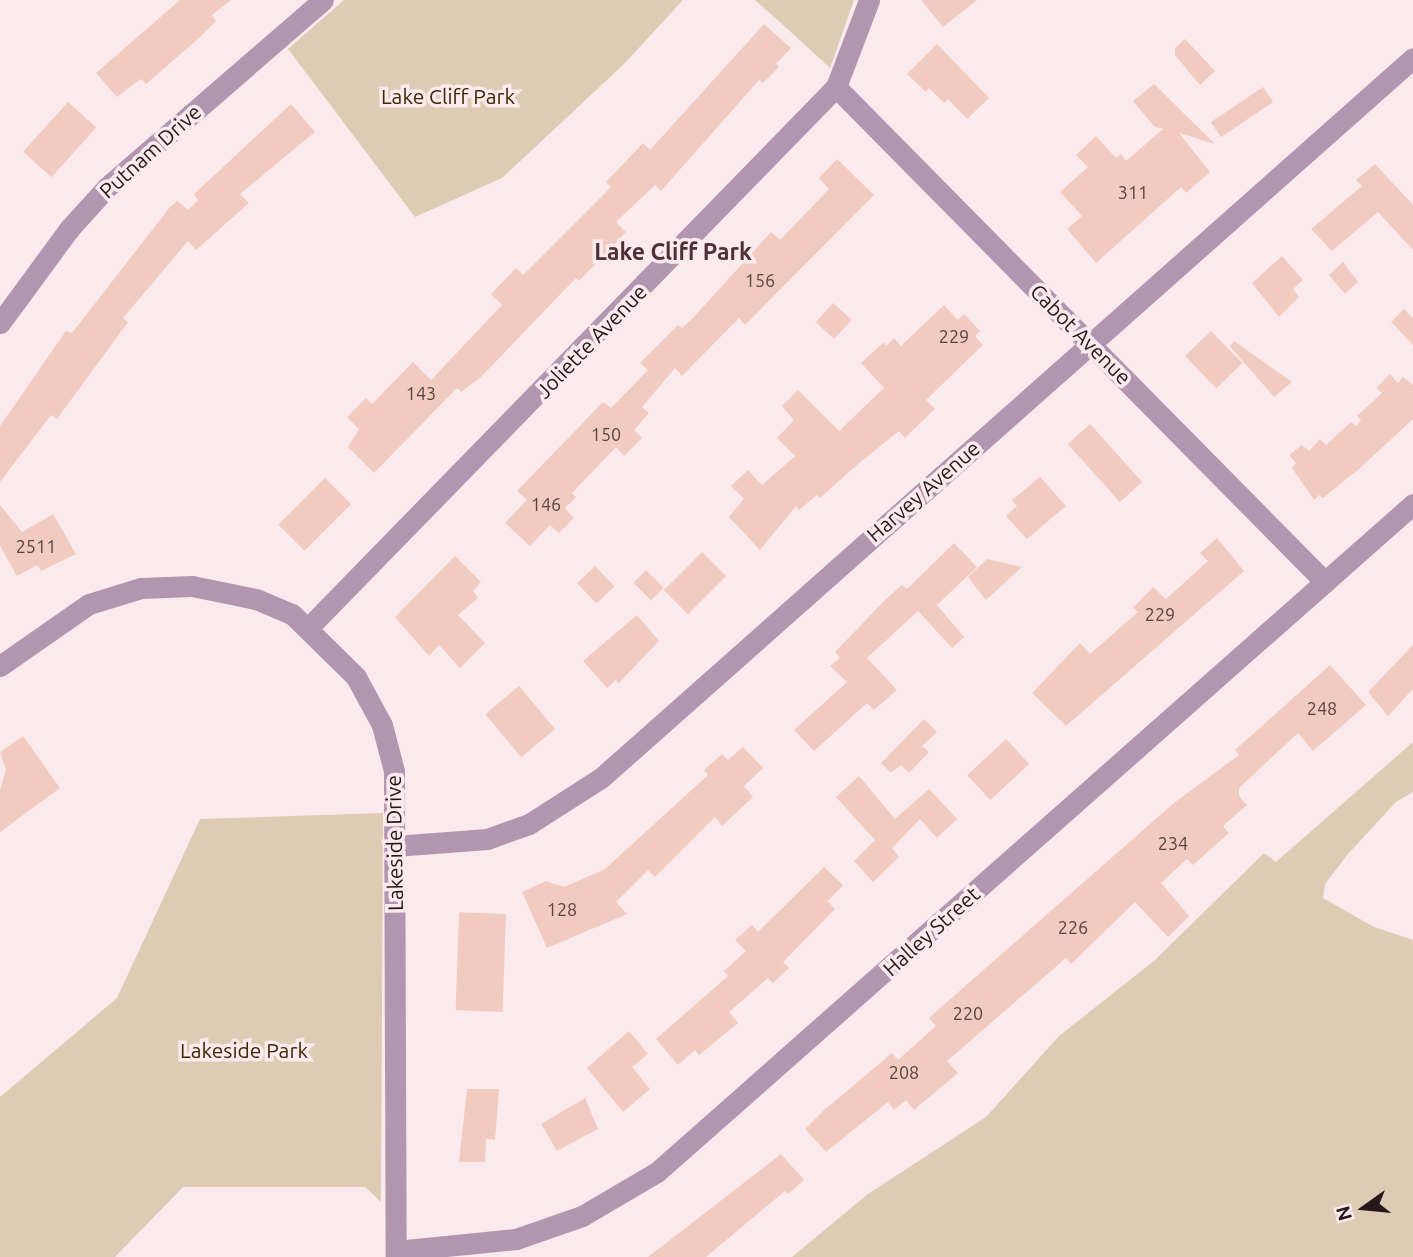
<!DOCTYPE html>
<html>
<head>
<meta charset="utf-8">
<style>
	body { margin:0 }
	#map { position:relative; width:1413px; height:1257px; overflow:hidden; background:#fbeaed; font-family:Ubuntu,sans-serif }
	div>[style] { position:absolute }
	[style*='--x'] { left:calc(var(--x)*1px); top:calc(var(--y)*1px); width:calc(var(--w)*1px); rotate:calc(var(--a)*1deg) }
	.green>* { inset:0; background:#decbb3 }
	.building>* { inset:0; background:#f1cbbf; transform-origin:0 0 }
	.street>* { height:21px; margin:-10.5px; padding:0 10.5px; transform-origin:10.5px; border-radius:10.5px; background:#b296b0 }
	span { translate:-50% -50%; white-space:nowrap; text-align:center; line-height:1.15; -webkit-text-stroke:7px #fbeaed; paint-order:stroke }
	.number-label { font-size:18px; color:#584443 }
	.number-label span { -webkit-text-stroke-width:0 }
	.park-label { font-size:21px; color:#3f2500 }
	.street-label { font-size:21px; color:#25171a }
	.neighbourhood-label { font-size:23px; color:#4f3038; font-weight:700 }
	.north { position:absolute; left:1329px; top:1173px; width:70px; height:70px; -webkit-text-stroke:5px #fbeaed; paint-order:stroke; rotate:255deg; font-size:19px; font-weight:700; line-height:28px; text-align:center; color:#25171a }
	.north::after { content:''; display:block; margin:auto; width:24px; height:32px; background:#25171a; clip-path:polygon(50% 0,100% 100%,50% 72%,0 100%) }
</style>
</head>
<body>
<div id="map">
	<div class="green">
		<div style="clip-path:polygon(344px 0,683px 0,624px 64px,502px 178px,415px 217px,288px 49px)"></div>
		<div style="clip-path:polygon(755px 0,854px 0,830px 68px,781px 23px)"></div>
		<div style="clip-path:polygon(1413px 742px,1413px 792px,1396px 802px,1348px 854px,1325px 884px,1323px 898px,1374px 927px,1413px 940px,1413px 1257px,792px 1257px,868px 1194px,986px 1117px,1059px 1036px,1155px 960px,1264px 853px,1276px 862px)"></div>
		<div style="clip-path:polygon(383px 813px,381px 1202px,365px 1187px,183px 1187px,115px 1257px,0 1257px,0 1097px,117px 998px,200px 819px)"></div>
	</div>
	<div class="building">
		<div style="clip-path:polygon(180px 0,231px 0,212px 15px,216px 21px,199px 38px,146px 84px,141px 79px,117px 97px,96px 73px)"></div>
		<div style="clip-path:polygon(921px 0,977px 0,943px 27px)"></div>
		<div style="clip-path:polygon(764px 24px,791px 48px,776px 64px,779px 67px,763px 83px,759px 80px,661px 191px,655px 185px,616px 222px,626px 232px,579px 281px,576px 278px,481px 377px,461px 392px,457px 388px,374px 473px,348px 447px,359px 429px,347px 417px,366px 398px,372px 404px,413px 362px,431px 380px,502px 305px,491px 294px,516px 268px,523px 275px,611px 187px,606px 182px,643px 143px,650px 150px)"></div>
		<div style="clip-path:polygon(1185px 39px,1215px 71px,1200px 85px,1175px 55px,1175px 48px)"></div>
		<div style="clip-path:polygon(937px 44px,989px 98px,967px 119px,948px 99px,944px 103px,929px 88px,926px 92px,907px 74px)"></div>
		<div style="clip-path:polygon(1154px 84px,1215px 144px,1179px 133px,1210px 172px,1186px 193px,1181px 187px,1096px 263px,1067px 229px,1082px 216px,1060px 192px,1088px 167px,1076px 155px,1096px 136px,1116px 158px,1121px 154px,1126px 161px,1163px 129px,1155px 127px,1133px 101px)"></div>
		<div style="left:1263px;top:87px;width:18px;height:63px;rotate:56deg"></div>
		<div style="left:68px;top:102px;width:38px;height:67px;rotate:42deg"></div>
		<div style="clip-path:polygon(291px 104px,315px 132px,240px 194px,249px 203px,196px 250px,188px 241px,123px 318px,128px 322px,57px 419px,51px 415px,0 482px,0 426px,66px 331px,72px 333px,170px 207px,177px 201px,188px 210px,198px 200px,194px 194px)"></div>
		<div style="clip-path:polygon(837px 159px,874px 195px,745px 325px,739px 318px,682px 376px,675px 368px,642px 407px,649px 413px,634px 430px,642px 438px,624px 456px,616px 447px,572px 493px,576px 497px,565px 508px,574px 518px,559px 533px,550px 525px,530px 546px,505px 523px,527px 500px,517px 491px,603px 402px,611px 408px,648px 370px,640px 363px,678px 325px,682px 328px,693px 318px,771px 232px,780px 240px,829px 189px,819px 178px)"></div>
		<div style="clip-path:polygon(1375px 164px,1413px 205px,1413px 250px,1378px 212px,1332px 251px,1311px 229px,1362px 186px,1356px 180px)"></div>
		<div style="clip-path:polygon(1282px 256px,1303px 280px,1293px 289px,1299px 297px,1279px 317px,1252px 283px)"></div>
		<div style="clip-path:polygon(1343px 262px,1358px 282px,1345px 294px,1329px 275px)"></div>
		<div style="left:833px;top:303px;width:25px;height:26px;rotate:42deg"></div>
		<div style="clip-path:polygon(944px 305px,958px 320px,964px 314px,980px 331px,975px 336px,983px 345px,926px 400px,935px 409px,905px 438px,899px 431px,858px 464px,820px 498px,817px 495px,799px 510px,796px 506px,760px 550px,729px 517px,744px 499px,731px 486px,748px 470px,762px 485px,795px 456px,777px 438px,794px 420px,782px 406px,798px 390px,839px 431px,884px 388px,861px 363px,884px 342px,886px 346px,894px 338px,901px 346px)"></div>
		<div style="clip-path:polygon(1404px 309px,1413px 318px,1413px 345px,1391px 322px)"></div>
		<div style="left:1211px;top:331px;width:45px;height:36px;rotate:46deg"></div>
		<div style="clip-path:polygon(1234px 341px,1292px 382px,1274px 397px,1230px 346px)"></div>
		<div style="clip-path:polygon(1390px 374px,1398px 383px,1403px 377px,1413px 385px,1413px 419px,1359px 469px,1323px 498px,1319px 495px,1314px 500px,1292px 468px,1296px 463px,1289px 455px,1302px 445px,1309px 451px,1320px 439px,1326px 445px,1351px 422px,1356px 426px,1361px 420px,1357px 416px,1382px 393px,1376px 388px)"></div>
		<div style="left:1090px;top:424px;width:78px;height:30px;rotate:48deg"></div>
		<div style="clip-path:polygon(1040px 477px,1066px 506px,1027px 539px,1006px 516px,1017px 506px,1012px 500px)"></div>
		<div style="left:325px;top:478px;width:37px;height:66px;rotate:45deg"></div>
		<div style="clip-path:polygon(0 505px,22px 532px,53px 514px,76px 554px,41px 571px,37px 565px,17px 576px,0 546px)"></div>
		<div style="clip-path:polygon(1217px 538px,1244px 571px,1066px 726px,1032px 693px,1080px 643px,1090px 654px,1138px 612px,1133px 608px,1153px 587px,1166px 599px,1208px 561px,1200px 553px)"></div>
		<div style="clip-path:polygon(954px 543px,977px 567px,937px 605px,964px 637px,952px 648px,918px 611px,867px 658px,897px 690px,874px 710px,867px 703px,814px 751px,794px 730px,847px 682px,830px 666px,840px 658px,835px 652px,885px 600px,902px 585px,907px 589px)"></div>
		<div style="left:702px;top:552px;width:34px;height:54px;rotate:45deg"></div>
		<div style="clip-path:polygon(455px 556px,481px 582px,473px 591px,478px 598px,458px 615px,485px 643px,460px 668px,439px 645px,429px 656px,395px 617px)"></div>
		<div style="clip-path:polygon(987px 559px,1022px 567px,986px 600px,968px 577px)"></div>
		<div style="left:595px;top:566px;width:28px;height:25px;rotate:46deg"></div>
		<div style="left:646px;top:570px;width:25px;height:18px;rotate:45deg"></div>
		<div style="clip-path:polygon(637px 615px,659px 641px,618px 684px,616px 680px,607px 688px,583px 661px)"></div>
		<div style="clip-path:polygon(1413px 645px,1413px 689px,1388px 716px,1368px 692px)"></div>
		<div style="clip-path:polygon(1330px 665px,1366px 705px,1313px 751px,1298px 733px,1239px 788px,1239px 796px,1247px 805px,1223px 826px,1229px 833px,1193px 865px,1187px 859px,1161px 883px,1189px 916px,1168px 937px,1135px 902px,1071px 964px,1066px 958px,947px 1061px,958px 1073px,914px 1110px,906px 1100px,894px 1110px,888px 1102px,826px 1152px,805px 1129px,822px 1112px,892px 1053px,898px 1060px,936px 1026px,929px 1018px,947px 1002px,1174px 803px,1239px 755px,1235px 750px)"></div>
		<div style="left:519px;top:686px;width:56px;height:44px;rotate:50deg"></div>
		<div style="clip-path:polygon(924px 719px,937px 732px,922px 746px,929px 752px,909px 773px,901px 765px,891px 773px,881px 763px)"></div>
		<div style="clip-path:polygon(23px 736px,60px 788px,0 832px,0 790px,6px 770px,0 752px)"></div>
		<div style="left:1006px;top:739px;width:34px;height:53px;rotate:47deg"></div>
		<div style="clip-path:polygon(743px 747px,763px 768px,744px 786px,753px 797px,722px 826px,715px 817px,655px 877px,648px 870px,616px 902px,627px 914px,547px 948px,522px 892px,546px 881px,564px 887px,605px 869px,708px 775px,704px 770px,722px 754px,728px 760px)"></div>
		<div style="clip-path:polygon(859px 776px,895px 819px,929px 789px,957px 819px,937px 838px,920px 819px,892px 848px,899px 857px,873px 882px,854px 861px,875px 840px,836px 797px)"></div>
		<div style="clip-path:polygon(824px 867px,843px 885px,828px 901px,835px 909px,783px 962px,789px 968px,773px 983px,768px 978px,729px 1012px,738px 1023px,699px 1055px,695px 1050px,678px 1065px,656px 1039px,728px 976px,724px 971px,746px 951px,735px 940px,752px 925px,758px 932px)"></div>
		<div style="left:506px;top:914px;width:98px;height:47px;rotate:92deg"></div>
		<div style="clip-path:polygon(629px 1031px,648px 1054px,632px 1067px,650px 1089px,623px 1112px,587px 1068px)"></div>
		<div style="clip-path:polygon(467px 1089px,499px 1089px,495px 1140px,486px 1139px,485px 1162px,459px 1162px)"></div>
		<div style="clip-path:polygon(585px 1098px,598px 1129px,557px 1151px,541px 1124px)"></div>
		<div style="clip-path:polygon(781px 1154px,804px 1180px,788px 1194px,785px 1191px,706px 1257px,648px 1257px)"></div>
	</div>
	<div class="street">
		<div style="--x:836;--y:87;--w:696;--a:45.35"></div>
		<div style="--x:0;--y:323;--w:117;--a:-53.7"></div>
		<div style="--x:69;--y:229;--w:55;--a:-47.9"></div>
		<div style="--x:106;--y:188;--w:287;--a:-40.9"></div>
		<div style="--x:308;--y:628;--w:756;--a:-45.7"></div>
		<div style="--x:836;--y:87;--w:93;--a:-69.2"></div>
		<div style="--x:0;--y:666;--w:108;--a:-34.9"></div>
		<div style="--x:89;--y:604;--w:54;--a:-17.1"></div>
		<div style="--x:141;--y:588;--w:51;--a:-2.2"></div>
		<div style="--x:192;--y:586;--w:65;--a:11.5"></div>
		<div style="--x:256;--y:599;--w:39;--a:23"></div>
		<div style="--x:292;--y:614;--w:90;--a:44.5"></div>
		<div style="--x:356;--y:677;--w:55;--a:61.6"></div>
		<div style="--x:382;--y:725;--w:48;--a:75.4"></div>
		<div style="--x:394;--y:771;--w:486;--a:89.8"></div>
		<div style="--x:395;--y:846;--w:92;--a:-4.4"></div>
		<div style="--x:487;--y:839;--w:45;--a:-19.7"></div>
		<div style="--x:529;--y:824;--w:85;--a:-32.6"></div>
		<div style="--x:601;--y:778;--w:1085;--a:-41.56"></div>
		<div style="--x:396;--y:1251;--w:121;--a:-5.7"></div>
		<div style="--x:516;--y:1239;--w:70;--a:-19.2"></div>
		<div style="--x:582;--y:1216;--w:87;--a:-30.4"></div>
		<div style="--x:657;--y:1172;--w:1009;--a:-41.46"></div>
	</div>
	<div class="number-label">
		<span style="left:1133px;top:192px">311</span>
		<span style="left:760px;top:280px">156</span>
		<span style="left:954px;top:336px">229</span>
		<span style="left:421px;top:393px">143</span>
		<span style="left:606px;top:434px">150</span>
		<span style="left:546px;top:504px">146</span>
		<span style="left:36px;top:546px">2511</span>
		<span style="left:1160px;top:614px">229</span>
		<span style="left:1322px;top:708px">248</span>
		<span style="left:1173px;top:843px">234</span>
		<span style="left:562px;top:909px">128</span>
		<span style="left:1073px;top:927px">226</span>
		<span style="left:968px;top:1013px">220</span>
		<span style="left:904px;top:1072px">208</span>
	</div>
	<div class="park-label">
		<span style="left:448px;top:96px">Lake Cliff Park</span>
		<span style="left:244px;top:1050px">Lakeside Park</span>
	</div>
	<div class="street-label">
		<span style="left:150px;top:151px;rotate:-42deg">Putnam Drive</span>
		<span style="left:1081px;top:334px;rotate:45deg">Cabot Avenue</span>
		<span style="left:591px;top:341px;rotate:-46deg">Joliette Avenue</span>
		<span style="left:923px;top:491px;rotate:-41deg">Harvey Avenue</span>
		<span style="left:394px;top:843px;rotate:-91deg">Lakeside Drive</span>
		<span style="left:931px;top:931px;rotate:-42deg">Halley Street</span>
	</div>
	<div class="neighbourhood-label">
		<span style="left:673px;top:252px">Lake Cliff Park</span>
	</div>
	<div class="north">N</div>
</div>
</body>
</html>
